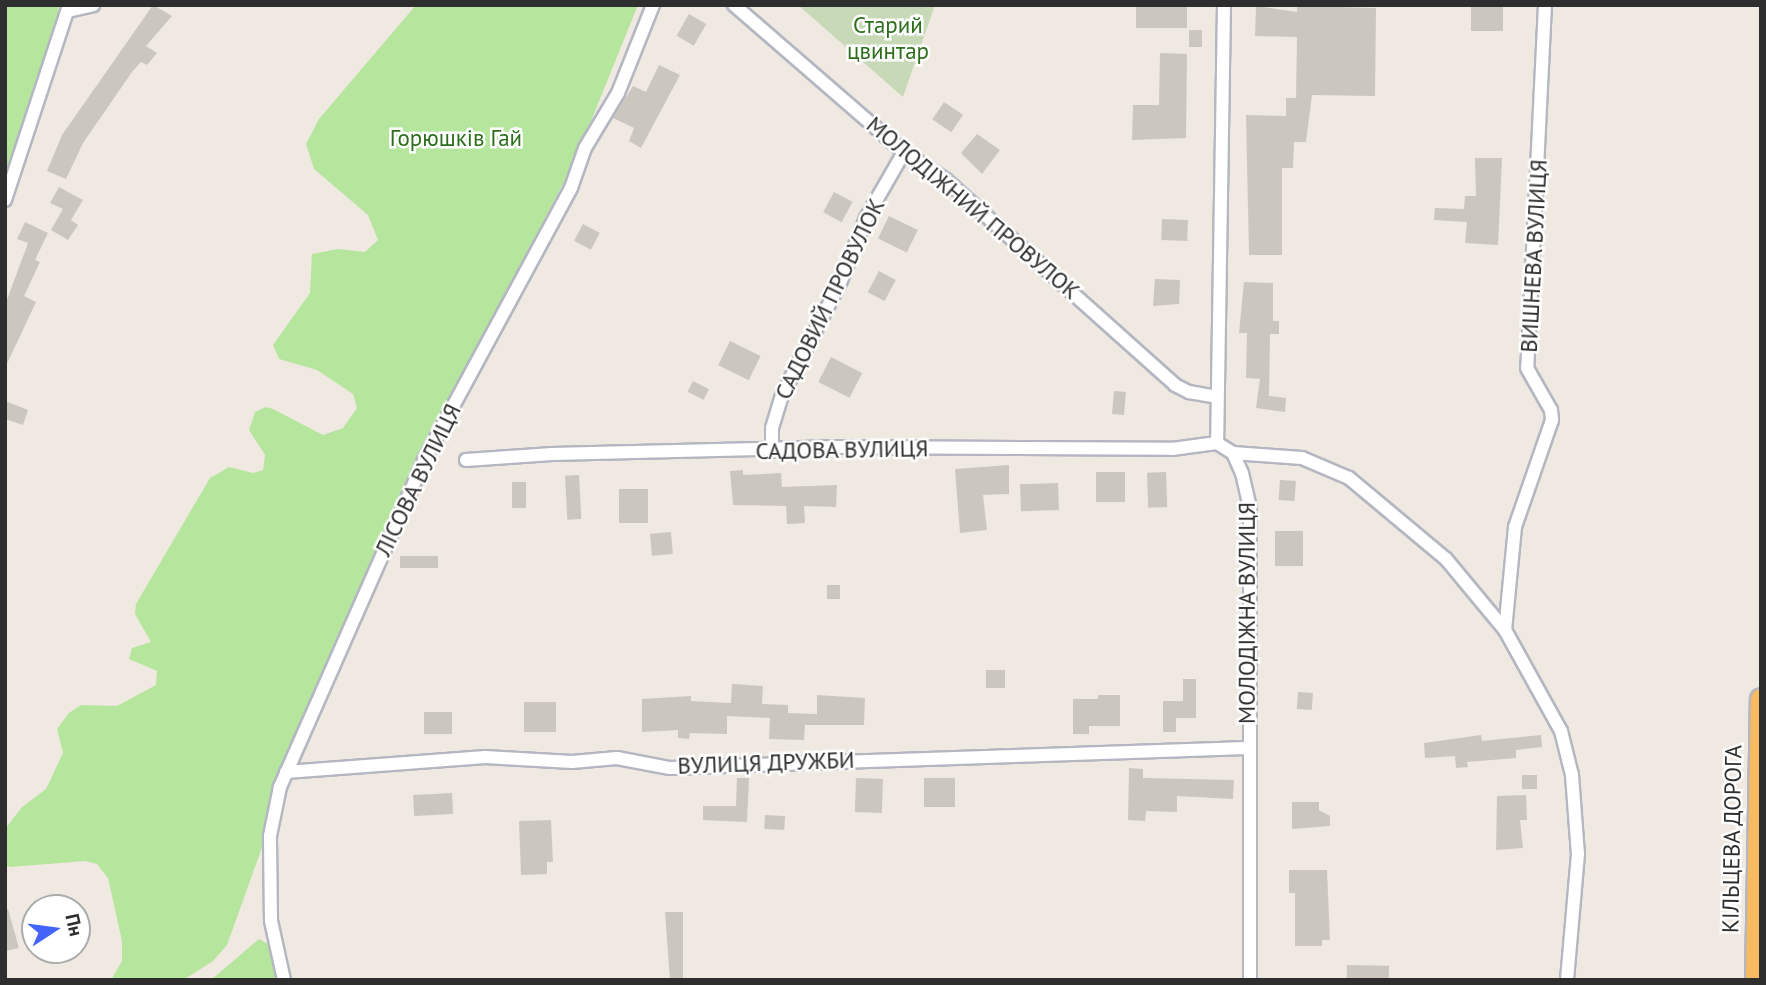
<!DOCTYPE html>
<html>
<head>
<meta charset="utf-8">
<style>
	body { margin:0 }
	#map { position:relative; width:1766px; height:985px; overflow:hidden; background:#efe9e1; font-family:"PT Sans",sans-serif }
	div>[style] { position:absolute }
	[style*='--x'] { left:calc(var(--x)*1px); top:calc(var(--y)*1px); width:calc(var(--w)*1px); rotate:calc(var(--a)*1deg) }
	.green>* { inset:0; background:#b6e59e }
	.cemetery>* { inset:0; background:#c8d9b8 }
	.building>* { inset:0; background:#cbc7bf; transform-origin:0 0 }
	.roads { filter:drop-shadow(2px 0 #b4b7c1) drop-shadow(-2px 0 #b4b7c1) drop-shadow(0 2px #b4b7c1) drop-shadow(0 -2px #b4b7c1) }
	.minor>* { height:12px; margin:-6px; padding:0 6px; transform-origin:6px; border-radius:6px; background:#fff }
	.trunk>* { height:21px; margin:-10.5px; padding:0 10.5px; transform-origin:10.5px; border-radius:10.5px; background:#f8ba60 }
	span { translate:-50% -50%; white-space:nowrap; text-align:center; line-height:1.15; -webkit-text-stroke:5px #fff; paint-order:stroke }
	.park-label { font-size:23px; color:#2c6e1b }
	.street-label { font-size:23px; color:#2e2e2e }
	.frame { position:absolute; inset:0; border:7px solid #2e2e2e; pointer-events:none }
	.north { position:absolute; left:21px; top:894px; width:70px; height:70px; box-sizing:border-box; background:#fff; border:2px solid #ababab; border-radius:50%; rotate:77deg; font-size:19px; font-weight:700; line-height:28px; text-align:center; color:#2e2e2e }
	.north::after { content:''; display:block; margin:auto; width:24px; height:32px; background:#4264fb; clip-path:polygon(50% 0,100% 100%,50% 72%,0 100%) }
</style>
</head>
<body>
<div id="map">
	<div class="green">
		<div style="clip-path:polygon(5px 5px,59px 5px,51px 51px,5px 193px)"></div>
		<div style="clip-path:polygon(416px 5px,638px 5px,574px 163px,394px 505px,323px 678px,227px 945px,213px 961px,183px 980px,111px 980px,122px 961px,122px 941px,108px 878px,97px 864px,85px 861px,10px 867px,5px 865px,5px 829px,22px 807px,46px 789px,63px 753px,57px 729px,69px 713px,81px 705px,117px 706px,156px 685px,157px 671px,129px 659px,132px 648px,151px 642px,135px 614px,136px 604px,210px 478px,229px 467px,253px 473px,263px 470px,265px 455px,249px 430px,255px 412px,266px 407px,273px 409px,323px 435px,343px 428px,357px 408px,353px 394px,317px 370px,279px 359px,273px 345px,310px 293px,312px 254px,338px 249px,365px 252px,378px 240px,368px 215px,314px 169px,306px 144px,319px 119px)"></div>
		<div style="clip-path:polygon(259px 939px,273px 947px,285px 980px,211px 980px)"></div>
	</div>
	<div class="cemetery">
		<div style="clip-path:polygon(798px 5px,935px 5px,903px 97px)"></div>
	</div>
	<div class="building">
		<div style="clip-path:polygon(153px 5px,172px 16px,146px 46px,157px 53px,147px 65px,141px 62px,132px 72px,83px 143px,66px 179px,47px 171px,62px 135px)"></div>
		<div style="left:1136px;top:5px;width:51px;height:23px"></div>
		<div style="left:1471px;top:5px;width:32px;height:26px"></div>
		<div style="clip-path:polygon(1256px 6px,1297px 12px,1297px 6px,1376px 8px,1375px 96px,1312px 95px,1306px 142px,1294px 142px,1293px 168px,1282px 168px,1282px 255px,1249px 255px,1246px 115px,1286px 116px,1286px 98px,1296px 98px,1297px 37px,1255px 36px)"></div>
		<div style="left:689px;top:14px;width:20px;height:25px;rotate:30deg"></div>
		<div style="left:1189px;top:30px;width:13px;height:17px"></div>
		<div style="clip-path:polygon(1160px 53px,1187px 54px,1186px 138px,1132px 140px,1133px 105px,1159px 105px)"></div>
		<div style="clip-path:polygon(659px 65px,680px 75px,641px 148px,629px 141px,634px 128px,613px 118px,633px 86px,646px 92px)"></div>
		<div style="left:944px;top:102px;width:23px;height:21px;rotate:34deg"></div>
		<div style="clip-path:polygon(977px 134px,1000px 150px,982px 174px,961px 153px)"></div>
		<div style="clip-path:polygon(1475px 158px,1502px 158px,1498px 245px,1465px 243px,1467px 222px,1434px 220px,1435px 208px,1464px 209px,1465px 196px,1476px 196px)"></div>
		<div style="clip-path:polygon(59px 187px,83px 200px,71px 220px,78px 225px,68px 240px,51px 230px,63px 209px,50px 203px)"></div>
		<div style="left:834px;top:192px;width:21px;height:23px;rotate:28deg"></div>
		<div style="left:889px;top:216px;width:32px;height:25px;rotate:26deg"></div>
		<div style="left:1162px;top:219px;width:26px;height:21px;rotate:2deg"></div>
		<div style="clip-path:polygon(25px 222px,48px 233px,35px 260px,40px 262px,24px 296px,36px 302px,5px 368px,5px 305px,28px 243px,17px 239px)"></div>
		<div style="left:583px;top:224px;width:19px;height:19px;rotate:28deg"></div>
		<div style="left:879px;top:271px;width:19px;height:24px;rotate:28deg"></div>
		<div style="clip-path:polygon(1155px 279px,1180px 280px,1179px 304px,1153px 306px)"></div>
		<div style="clip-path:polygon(1244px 282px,1273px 283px,1273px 321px,1279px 321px,1279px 334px,1270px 334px,1269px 396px,1286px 398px,1285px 412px,1256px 408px,1260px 379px,1246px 378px,1247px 333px,1239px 333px)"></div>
		<div style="left:730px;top:341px;width:34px;height:27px;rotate:26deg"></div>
		<div style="left:831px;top:357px;width:35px;height:28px;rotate:27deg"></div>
		<div style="left:693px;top:381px;width:18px;height:12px;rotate:27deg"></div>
		<div style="left:1114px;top:391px;width:12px;height:23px;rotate:5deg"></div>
		<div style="clip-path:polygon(5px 401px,28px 410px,23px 425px,5px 419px)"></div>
		<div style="clip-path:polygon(1009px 465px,1009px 494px,983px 495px,987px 530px,960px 533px,955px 469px)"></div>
		<div style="clip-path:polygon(743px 470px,743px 475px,781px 473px,782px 487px,837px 485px,836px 507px,804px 506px,805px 523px,787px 524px,786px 506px,733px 505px,730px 471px)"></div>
		<div style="left:1096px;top:472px;width:29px;height:30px"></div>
		<div style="left:1166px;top:472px;width:35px;height:19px;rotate:88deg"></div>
		<div style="left:579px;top:475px;width:44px;height:14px;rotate:87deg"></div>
		<div style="left:1280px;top:480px;width:16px;height:20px;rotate:4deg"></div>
		<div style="left:512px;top:482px;width:14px;height:26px"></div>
		<div style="left:1058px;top:483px;width:27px;height:38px;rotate:88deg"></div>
		<div style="left:619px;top:489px;width:29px;height:34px"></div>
		<div style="left:1275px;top:531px;width:28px;height:35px"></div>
		<div style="left:671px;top:532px;width:22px;height:21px;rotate:85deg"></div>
		<div style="left:438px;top:556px;width:12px;height:38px;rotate:90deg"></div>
		<div style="left:840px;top:585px;width:14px;height:13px;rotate:90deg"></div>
		<div style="left:1005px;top:670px;width:18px;height:19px;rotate:90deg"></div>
		<div style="clip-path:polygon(1183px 679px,1196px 679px,1196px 718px,1176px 718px,1176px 732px,1163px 732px,1163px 701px,1183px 701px)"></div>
		<div style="clip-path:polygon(732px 684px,763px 686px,762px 704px,788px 705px,788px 713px,817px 714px,817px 695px,865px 698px,864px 725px,805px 725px,804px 740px,769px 739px,770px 718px,727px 716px,727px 734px,690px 733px,689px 739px,678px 738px,678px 730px,642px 732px,642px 699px,691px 696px,691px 701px,731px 703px)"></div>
		<div style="left:1298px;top:692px;width:15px;height:17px;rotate:4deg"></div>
		<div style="clip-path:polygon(1098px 695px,1120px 695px,1120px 726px,1089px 726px,1089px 734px,1073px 734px,1073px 699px,1098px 699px)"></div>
		<div style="left:524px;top:702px;width:32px;height:30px"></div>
		<div style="left:424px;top:712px;width:28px;height:22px"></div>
		<div style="clip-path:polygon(1481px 735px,1482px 741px,1541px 735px,1542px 747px,1516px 750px,1516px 758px,1467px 762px,1468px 767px,1456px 768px,1455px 756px,1425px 758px,1424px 743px)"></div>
		<div style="clip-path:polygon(1129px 768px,1143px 769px,1143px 778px,1234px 780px,1233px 799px,1177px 796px,1177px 812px,1146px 811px,1145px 821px,1128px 820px)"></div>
		<div style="left:1537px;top:775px;width:14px;height:15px;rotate:90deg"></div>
		<div style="clip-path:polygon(737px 778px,749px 778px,747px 822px,703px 820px,703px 806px,736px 806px)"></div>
		<div style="left:856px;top:778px;width:27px;height:34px;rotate:2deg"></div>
		<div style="left:924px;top:778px;width:31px;height:29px"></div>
		<div style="left:452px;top:793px;width:21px;height:39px;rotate:87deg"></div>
		<div style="clip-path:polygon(1526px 795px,1527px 820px,1520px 820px,1523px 848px,1496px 850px,1497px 796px)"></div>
		<div style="clip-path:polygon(1292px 802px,1319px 802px,1319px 810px,1330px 816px,1330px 826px,1292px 829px)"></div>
		<div style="left:765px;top:815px;width:20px;height:14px;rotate:3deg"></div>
		<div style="clip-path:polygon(551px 820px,553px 862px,547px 862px,547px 874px,521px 875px,519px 821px)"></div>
		<div style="clip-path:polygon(1289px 870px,1327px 870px,1330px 940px,1322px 940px,1322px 946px,1295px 946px,1295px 893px,1289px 893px)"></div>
		<div style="clip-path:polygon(8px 909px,19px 948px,5px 951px,5px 910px)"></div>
		<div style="clip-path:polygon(665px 912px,683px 912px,683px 980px,670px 980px)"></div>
		<div style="left:1347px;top:965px;width:42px;height:15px;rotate:1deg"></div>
	</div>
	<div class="roads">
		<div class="minor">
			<div style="--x:734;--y:5;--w:225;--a:40.9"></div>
			<div style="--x:904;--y:152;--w:50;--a:33.7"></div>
			<div style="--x:946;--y:180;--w:307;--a:41.8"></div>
			<div style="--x:1175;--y:385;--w:16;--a:27"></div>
			<div style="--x:1189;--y:392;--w:28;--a:10"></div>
			<div style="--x:1224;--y:5;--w:438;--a:90.9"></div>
			<div style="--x:1217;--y:443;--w:19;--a:32"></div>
			<div style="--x:1233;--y:453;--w:22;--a:66"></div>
			<div style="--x:1242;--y:473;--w:36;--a:77"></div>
			<div style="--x:1250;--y:508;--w:472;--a:90"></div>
			<div style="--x:1545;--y:5;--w:363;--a:92.8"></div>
			<div style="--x:1527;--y:368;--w:48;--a:60.3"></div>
			<div style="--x:1551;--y:410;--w:10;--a:84"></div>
			<div style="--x:1552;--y:420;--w:113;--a:109.1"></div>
			<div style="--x:1515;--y:527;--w:103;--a:95.5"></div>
			<div style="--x:1505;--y:630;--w:115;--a:61"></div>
			<div style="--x:1561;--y:731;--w:45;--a:76"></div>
			<div style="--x:1572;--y:775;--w:79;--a:85.7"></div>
			<div style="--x:1578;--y:854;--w:126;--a:95"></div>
			<div style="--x:68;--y:11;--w:26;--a:-13"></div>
			<div style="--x:5;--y:200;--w:205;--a:-71.8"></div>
			<div style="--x:772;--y:451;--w:23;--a:-90"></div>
			<div style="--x:772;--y:428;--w:37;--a:-73"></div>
			<div style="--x:783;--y:393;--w:124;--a:-62.6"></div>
			<div style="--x:840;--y:283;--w:70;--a:-68.2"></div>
			<div style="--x:866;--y:218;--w:76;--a:-60.1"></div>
			<div style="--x:1233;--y:453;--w:69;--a:4.1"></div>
			<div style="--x:1302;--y:458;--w:51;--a:23.1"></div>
			<div style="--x:1349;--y:478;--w:126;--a:39.9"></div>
			<div style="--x:1446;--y:559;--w:92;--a:50.3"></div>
			<div style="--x:466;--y:460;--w:86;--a:-4"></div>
			<div style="--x:552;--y:454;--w:288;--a:-1.4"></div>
			<div style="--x:840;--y:447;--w:332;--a:0.3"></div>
			<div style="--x:1172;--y:449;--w:45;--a:-7.6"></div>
			<div style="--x:286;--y:772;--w:200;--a:-4.3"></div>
			<div style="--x:485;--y:757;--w:87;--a:3.3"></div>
			<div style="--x:572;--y:762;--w:45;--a:-5.1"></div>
			<div style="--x:617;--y:758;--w:54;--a:10.7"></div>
			<div style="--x:670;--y:768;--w:577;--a:-1.99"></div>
			<div style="--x:284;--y:980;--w:60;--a:-102.4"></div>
			<div style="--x:271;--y:921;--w:85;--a:-90.7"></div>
			<div style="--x:270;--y:836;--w:50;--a:-78.5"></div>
			<div style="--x:280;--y:787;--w:357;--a:-66.2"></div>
			<div style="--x:424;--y:460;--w:309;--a:-61.6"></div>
			<div style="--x:571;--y:188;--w:42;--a:-70.7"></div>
			<div style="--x:585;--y:148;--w:64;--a:-59"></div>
			<div style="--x:618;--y:93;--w:95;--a:-68.3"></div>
		</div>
		<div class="trunk">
			<div style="--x:1756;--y:980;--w:281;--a:-89"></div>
		</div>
	</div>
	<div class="park-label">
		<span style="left:888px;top:38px">Старий<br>цвинтар</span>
		<span style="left:456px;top:138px">Горюшків Гай</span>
	</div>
	<div class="street-label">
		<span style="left:973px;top:208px;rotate:40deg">МОЛОДІЖНИЙ ПРОВУЛОК</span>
		<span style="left:1534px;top:256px;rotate:-87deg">ВИШНЕВА ВУЛИЦЯ</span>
		<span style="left:830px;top:299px;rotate:-64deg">САДОВИЙ ПРОВУЛОК</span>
		<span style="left:842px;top:450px;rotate:-1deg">САДОВА ВУЛИЦЯ</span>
		<span style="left:418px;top:480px;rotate:-64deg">ЛІСОВА ВУЛИЦЯ</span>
		<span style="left:1247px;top:613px;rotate:-90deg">МОЛОДІЖНА ВУЛИЦЯ</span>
		<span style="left:766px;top:763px;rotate:-2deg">ВУЛИЦЯ ДРУЖБИ</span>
		<span style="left:1732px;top:839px;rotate:-89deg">КІЛЬЦЕВА ДОРОГА</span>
	</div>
	<div class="frame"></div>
	<div class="north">Пн</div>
</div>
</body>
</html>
